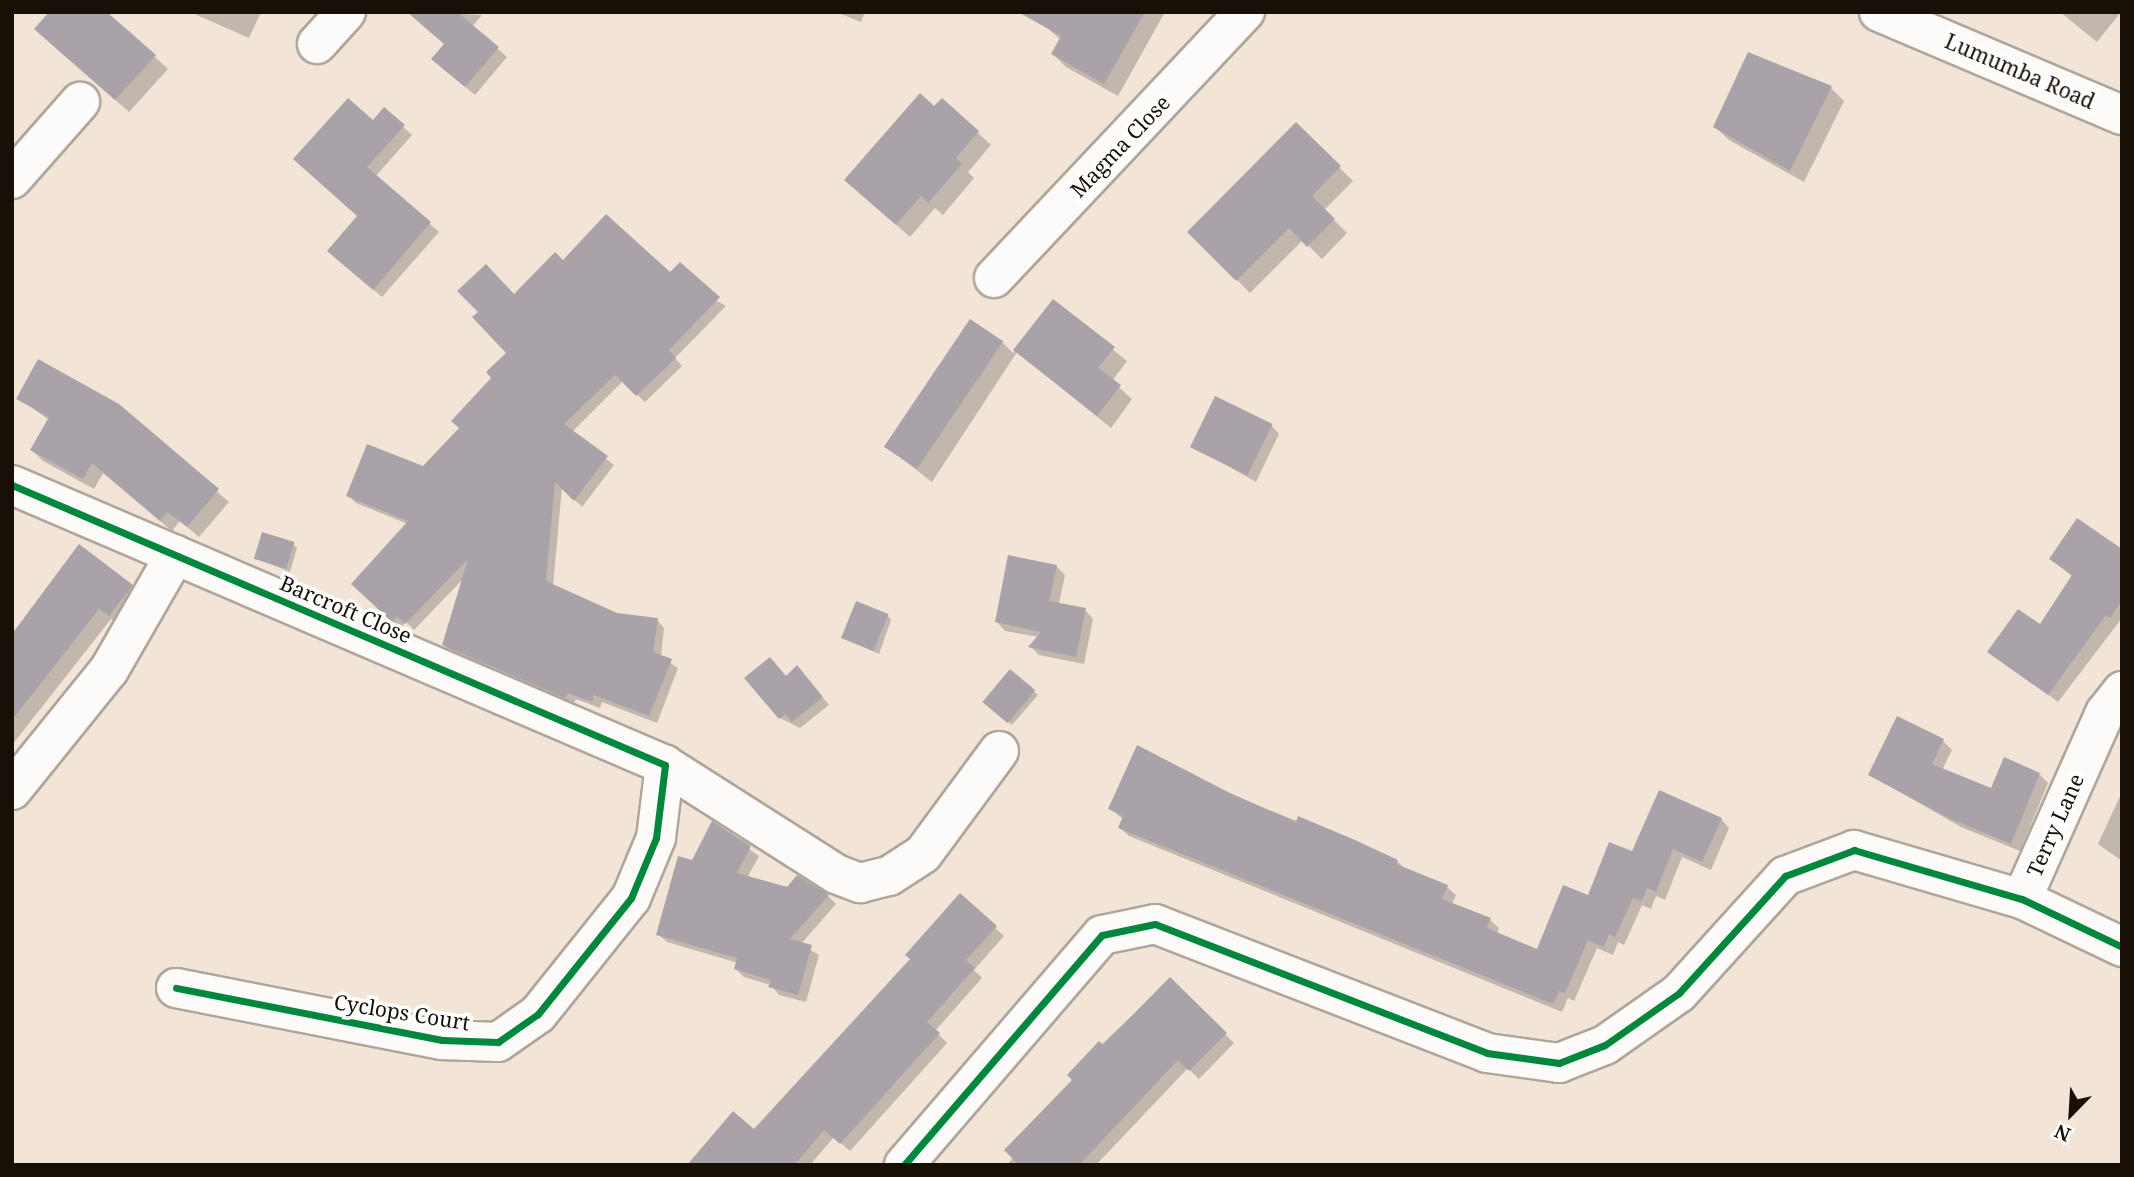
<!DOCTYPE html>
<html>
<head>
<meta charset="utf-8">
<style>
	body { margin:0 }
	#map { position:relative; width:2134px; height:1177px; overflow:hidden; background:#f2e5d8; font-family:"Noto Serif",serif }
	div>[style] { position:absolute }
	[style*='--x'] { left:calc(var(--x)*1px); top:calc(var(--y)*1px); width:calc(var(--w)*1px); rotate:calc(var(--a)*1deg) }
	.shadow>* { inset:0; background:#0003 }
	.building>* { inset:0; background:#a9a2a9; transform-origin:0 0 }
	.roads { filter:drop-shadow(2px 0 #afa59b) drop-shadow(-2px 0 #afa59b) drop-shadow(0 2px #afa59b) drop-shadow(0 -2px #afa59b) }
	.minor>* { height:38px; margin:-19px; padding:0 19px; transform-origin:19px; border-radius:19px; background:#fdfbf9 }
	.cycleway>* { height:7px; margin:-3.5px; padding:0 3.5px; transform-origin:3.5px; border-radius:3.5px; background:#00873e }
	span { translate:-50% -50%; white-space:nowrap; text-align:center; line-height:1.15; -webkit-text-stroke:7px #fff; paint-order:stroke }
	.street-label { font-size:21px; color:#171007 }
	.frame { position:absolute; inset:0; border:14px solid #171007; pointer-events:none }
	.north { position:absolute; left:2036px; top:1079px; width:70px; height:70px; -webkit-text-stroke:5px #fff; paint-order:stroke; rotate:204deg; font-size:19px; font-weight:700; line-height:28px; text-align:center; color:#171007 }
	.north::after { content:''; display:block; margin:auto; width:24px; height:32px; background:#171007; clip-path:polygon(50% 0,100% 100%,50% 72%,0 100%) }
</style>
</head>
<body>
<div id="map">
	<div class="shadow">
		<div style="clip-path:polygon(190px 12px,261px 12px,249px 38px)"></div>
		<div style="clip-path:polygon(428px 12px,482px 15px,472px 27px,507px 57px,475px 95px,442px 68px,446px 44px)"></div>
		<div style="clip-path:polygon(836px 12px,865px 12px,861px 22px)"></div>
		<div style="clip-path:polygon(1053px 12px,1165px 12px,1118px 96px,1066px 67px,1053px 54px,1061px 40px,1045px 26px)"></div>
		<div style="clip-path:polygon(2060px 12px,2121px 12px,2097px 42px)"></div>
		<div style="clip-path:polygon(49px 42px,154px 56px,168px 69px,129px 112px)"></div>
		<div style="clip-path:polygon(1831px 88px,1844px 101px,1804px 182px,1729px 140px,1715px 127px)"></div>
		<div style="clip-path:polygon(942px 100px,991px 145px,968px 172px,974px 178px,943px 215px,935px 208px,910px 237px,860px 193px)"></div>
		<div style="clip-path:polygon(373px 123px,403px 127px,412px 135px,375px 177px,439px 232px,382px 297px,338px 259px,359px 217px)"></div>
		<div style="clip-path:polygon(1296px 125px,1353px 181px,1324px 210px,1347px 233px,1322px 259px,1303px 240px,1250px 293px,1189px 232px)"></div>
		<div style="clip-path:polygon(563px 262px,670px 275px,726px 306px,675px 358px,682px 366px,645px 402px,623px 381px,572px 432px,614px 465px,582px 507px,562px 487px,553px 586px,617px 615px,657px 620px,664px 628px,661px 657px,678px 668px,657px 723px,602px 702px,600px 708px,576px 699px,573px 705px,451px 653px,444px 645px,464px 578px,414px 630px,406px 622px,400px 628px,361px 592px,408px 524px,356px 503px,348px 495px,424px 468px,461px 428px,509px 353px,515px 296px)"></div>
		<div style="clip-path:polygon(1053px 302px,1127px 361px,1112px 381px,1132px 399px,1111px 428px,1017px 352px,932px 482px,888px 448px,1002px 342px,1013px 353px)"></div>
		<div style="clip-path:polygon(18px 398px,118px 406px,229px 502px,199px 537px,180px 521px,172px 531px,103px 473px,94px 489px,43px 461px,32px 450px,49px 420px)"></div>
		<div style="clip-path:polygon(1271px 425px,1279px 434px,1256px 482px,1192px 446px)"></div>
		<div style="clip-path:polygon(293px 544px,297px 548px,290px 572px,255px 558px)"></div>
		<div style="clip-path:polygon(2122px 551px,2122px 618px,2058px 702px,1989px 651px,2041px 627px,2073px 577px,2051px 559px)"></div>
		<div style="clip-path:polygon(1056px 566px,1065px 575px,1059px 604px,1085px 610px,1093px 619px,1084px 664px,1039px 655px,1031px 647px,1039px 637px,1005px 631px,997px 622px)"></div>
		<div style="clip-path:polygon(132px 586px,143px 597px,121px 626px,111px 619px,12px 745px,12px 638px)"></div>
		<div style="clip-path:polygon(888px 616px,891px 620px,879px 654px,844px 638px)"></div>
		<div style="clip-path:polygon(1010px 671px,1038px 695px,1012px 725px,989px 704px)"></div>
		<div style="clip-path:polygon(804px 675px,829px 705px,800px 728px,780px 718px,786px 678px)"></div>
		<div style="clip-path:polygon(1943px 741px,1952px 750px,1942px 770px,1992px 790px,2039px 774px,2048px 783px,2020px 851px,1961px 827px,1870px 775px)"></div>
		<div style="clip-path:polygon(2122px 792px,2122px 861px,2098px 844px)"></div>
		<div style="clip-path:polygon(1229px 794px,1397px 861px,1406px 870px,1447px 887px,1456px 895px,1452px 905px,1490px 920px,1499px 928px,1497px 934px,1538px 952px,1632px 853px,1721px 819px,1729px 828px,1711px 870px,1682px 857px,1665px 900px,1656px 896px,1651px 909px,1642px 905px,1624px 945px,1618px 942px,1613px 955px,1597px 948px,1574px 1001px,1568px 998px,1562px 1012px,1129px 836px,1120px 828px,1124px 820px,1111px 809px)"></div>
		<div style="clip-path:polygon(713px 824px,759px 856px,747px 878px,828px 896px,836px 904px,801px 944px,819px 955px,806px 1002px,779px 995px,771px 985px,744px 977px,736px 969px,738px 963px,667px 942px,658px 934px)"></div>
		<div style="clip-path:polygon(995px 928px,1004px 936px,974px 970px,982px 978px,935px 1031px,947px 1043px,850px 1151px,834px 1137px,810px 1165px,699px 1165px,754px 1132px)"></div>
		<div style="clip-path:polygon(1170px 980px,1234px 1043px,1199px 1079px,1188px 1068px,1096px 1165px,1007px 1165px,1075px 1081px,1069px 1075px)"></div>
	</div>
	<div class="building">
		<div style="clip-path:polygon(49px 12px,107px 12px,156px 55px,115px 100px,34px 29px)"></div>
		<div style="clip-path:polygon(407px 12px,457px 12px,499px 47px,465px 87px,431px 59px,444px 44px)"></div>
		<div style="clip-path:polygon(1018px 12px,1145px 12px,1104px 84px,1051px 54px,1061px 36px)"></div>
		<div style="clip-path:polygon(1748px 52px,1832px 86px,1790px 171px,1713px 127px)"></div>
		<div style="clip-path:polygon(920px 93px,934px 106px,942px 98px,979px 131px,956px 158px,962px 164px,928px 203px,921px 196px,896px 225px,844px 180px)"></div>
		<div style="clip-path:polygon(348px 98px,373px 120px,384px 107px,405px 125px,367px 167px,431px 222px,373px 290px,327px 251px,357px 216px,293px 159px)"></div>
		<div style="clip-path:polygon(1296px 122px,1341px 166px,1312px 196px,1335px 219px,1307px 247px,1289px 228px,1236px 281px,1187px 232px)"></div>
		<div style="clip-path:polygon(606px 214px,670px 272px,680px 262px,720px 297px,669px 350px,676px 358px,636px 396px,615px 375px,564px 424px,608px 456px,574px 501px,555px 482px,546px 581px,617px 613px,658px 618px,653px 652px,672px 659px,649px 716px,594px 695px,592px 702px,568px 693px,565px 698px,442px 645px,468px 559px,405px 624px,397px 616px,392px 622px,351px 584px,408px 521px,346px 496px,367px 444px,423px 466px,459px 428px,451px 421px,491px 378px,486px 372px,506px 353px,472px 317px,478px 312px,457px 291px,486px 264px,514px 294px,555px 252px,563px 260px)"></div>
		<div style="clip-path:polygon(1053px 299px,1115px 347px,1098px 368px,1121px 385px,1097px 416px,1013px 350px)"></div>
		<div style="left:970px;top:319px;width:40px;height:154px;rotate:34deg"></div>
		<div style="clip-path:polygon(38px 359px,119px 404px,219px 489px,187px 527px,168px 512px,160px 521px,92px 463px,83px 479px,30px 450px,49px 417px,16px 399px)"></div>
		<div style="left:1215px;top:396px;width:64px;height:57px;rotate:26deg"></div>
		<div style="clip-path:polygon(2077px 518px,2122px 549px,2122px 601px,2110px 618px,2106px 615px,2048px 695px,1987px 652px,2018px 609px,2040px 624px,2072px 575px,2049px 559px)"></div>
		<div style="left:262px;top:532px;width:34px;height:28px;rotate:17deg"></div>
		<div style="clip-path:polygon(79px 544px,133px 585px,109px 616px,99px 609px,12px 720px,12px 634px)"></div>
		<div style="clip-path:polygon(1008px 555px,1057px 565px,1049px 601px,1086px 608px,1076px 657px,1028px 647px,1041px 632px,995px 622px)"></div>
		<div style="left:856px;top:601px;width:35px;height:40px;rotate:22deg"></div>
		<div style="clip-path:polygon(770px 657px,786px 676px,797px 665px,823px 697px,792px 722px,785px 714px,779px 719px,744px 678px)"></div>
		<div style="left:1010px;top:669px;width:33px;height:43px;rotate:40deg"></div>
		<div style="clip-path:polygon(1897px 716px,1944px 739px,1932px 764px,1991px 788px,2004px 757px,2040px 773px,2011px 844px,1951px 819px,1868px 775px)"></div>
		<div style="clip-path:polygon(1137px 745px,1230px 793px,1296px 822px,1298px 816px,1355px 840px,1398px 860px,1396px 864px,1448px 885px,1442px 899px,1491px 918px,1487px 928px,1537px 949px,1563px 885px,1588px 895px,1609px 842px,1632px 851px,1659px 790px,1722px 818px,1702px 862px,1673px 849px,1656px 892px,1647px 888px,1642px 901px,1633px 898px,1615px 937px,1609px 934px,1604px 947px,1588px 940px,1565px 993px,1559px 991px,1553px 1004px,1118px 828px,1123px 816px,1108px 809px)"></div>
		<div style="clip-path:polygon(712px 821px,751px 846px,737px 873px,787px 887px,797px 875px,829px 895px,790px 939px,812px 945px,798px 995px,768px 987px,771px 980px,734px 969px,737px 958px,656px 935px,678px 856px,692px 860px)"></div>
		<div style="clip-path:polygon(960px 893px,997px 926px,966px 960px,975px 968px,927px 1022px,940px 1033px,840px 1144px,824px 1130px,794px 1165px,687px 1165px,733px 1111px,754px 1129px,910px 959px,905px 955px)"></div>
		<div style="clip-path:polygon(1170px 977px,1227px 1033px,1189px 1071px,1178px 1060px,1079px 1165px,1019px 1165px,1004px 1150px,1072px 1080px,1067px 1075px,1099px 1041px,1103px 1045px)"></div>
	</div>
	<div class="roads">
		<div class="minor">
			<div style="--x:1879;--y:12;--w:264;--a:23"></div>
			<div style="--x:317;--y:44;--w:43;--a:-47.8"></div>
			<div style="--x:12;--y:179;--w:103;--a:-48.6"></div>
			<div style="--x:994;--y:278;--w:366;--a:-46.7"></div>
			<div style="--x:12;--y:485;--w:710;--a:23.21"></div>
			<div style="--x:665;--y:765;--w:203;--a:32.5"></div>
			<div style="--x:836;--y:874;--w:26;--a:21"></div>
			<div style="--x:860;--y:883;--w:30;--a:-14"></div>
			<div style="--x:889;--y:876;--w:40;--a:-32.9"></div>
			<div style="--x:923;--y:854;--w:128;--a:-53.6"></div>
			<div style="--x:12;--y:790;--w:154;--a:-51.1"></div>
			<div style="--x:109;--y:670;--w:133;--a:-60.1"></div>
			<div style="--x:2022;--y:899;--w:204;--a:-66"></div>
			<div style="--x:2105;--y:713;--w:28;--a:-52"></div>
			<div style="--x:176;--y:988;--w:271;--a:11.1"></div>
			<div style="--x:442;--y:1040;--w:56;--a:2"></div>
			<div style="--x:498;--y:1042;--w:49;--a:-35"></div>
			<div style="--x:538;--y:1014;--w:149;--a:-51.3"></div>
			<div style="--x:631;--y:898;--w:65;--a:-67.4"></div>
			<div style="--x:656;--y:838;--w:74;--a:-83"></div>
			<div style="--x:904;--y:1165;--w:303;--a:-49.3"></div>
			<div style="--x:1102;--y:935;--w:54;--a:-11.7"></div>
			<div style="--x:1155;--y:924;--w:356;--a:21.2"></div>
			<div style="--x:1487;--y:1053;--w:73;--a:7.9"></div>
			<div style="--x:1559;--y:1063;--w:49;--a:-21.4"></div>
			<div style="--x:1605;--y:1045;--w:90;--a:-35.1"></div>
			<div style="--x:1679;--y:993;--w:158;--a:-47.8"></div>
			<div style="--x:1785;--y:876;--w:74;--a:-20.6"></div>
			<div style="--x:1854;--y:850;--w:175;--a:16.3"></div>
			<div style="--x:2022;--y:899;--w:111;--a:25.6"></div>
		</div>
	</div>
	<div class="cycleway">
		<div style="--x:12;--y:485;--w:710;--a:23.21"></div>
		<div style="--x:665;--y:765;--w:74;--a:97"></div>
		<div style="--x:656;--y:838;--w:65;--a:112.6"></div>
		<div style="--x:631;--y:898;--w:149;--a:128.7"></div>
		<div style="--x:538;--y:1014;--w:49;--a:145"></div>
		<div style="--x:498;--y:1042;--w:56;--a:-178"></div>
		<div style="--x:442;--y:1040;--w:271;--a:-168.9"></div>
		<div style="--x:904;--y:1165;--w:303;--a:-49.3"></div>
		<div style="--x:1102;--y:935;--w:54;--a:-11.7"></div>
		<div style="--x:1155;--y:924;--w:356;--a:21.2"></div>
		<div style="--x:1487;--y:1053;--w:73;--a:7.9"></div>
		<div style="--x:1559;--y:1063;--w:49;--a:-21.4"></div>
		<div style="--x:1605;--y:1045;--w:90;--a:-35.1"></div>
		<div style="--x:1679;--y:993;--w:158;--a:-47.8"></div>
		<div style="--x:1785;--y:876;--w:74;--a:-20.6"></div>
		<div style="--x:1854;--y:850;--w:175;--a:16.3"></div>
		<div style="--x:2022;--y:899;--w:111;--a:25.6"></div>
	</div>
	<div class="street-label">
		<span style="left:2020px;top:71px;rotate:23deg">Lumumba Road</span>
		<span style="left:1120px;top:146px;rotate:-46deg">Magma Close</span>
		<span style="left:346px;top:609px;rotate:23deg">Barcroft Close</span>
		<span style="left:2055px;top:825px;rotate:-66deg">Terry Lane</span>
		<span style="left:402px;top:1012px;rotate:9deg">Cyclops Court</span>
	</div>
	<div class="frame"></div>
	<div class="north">N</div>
</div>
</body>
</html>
